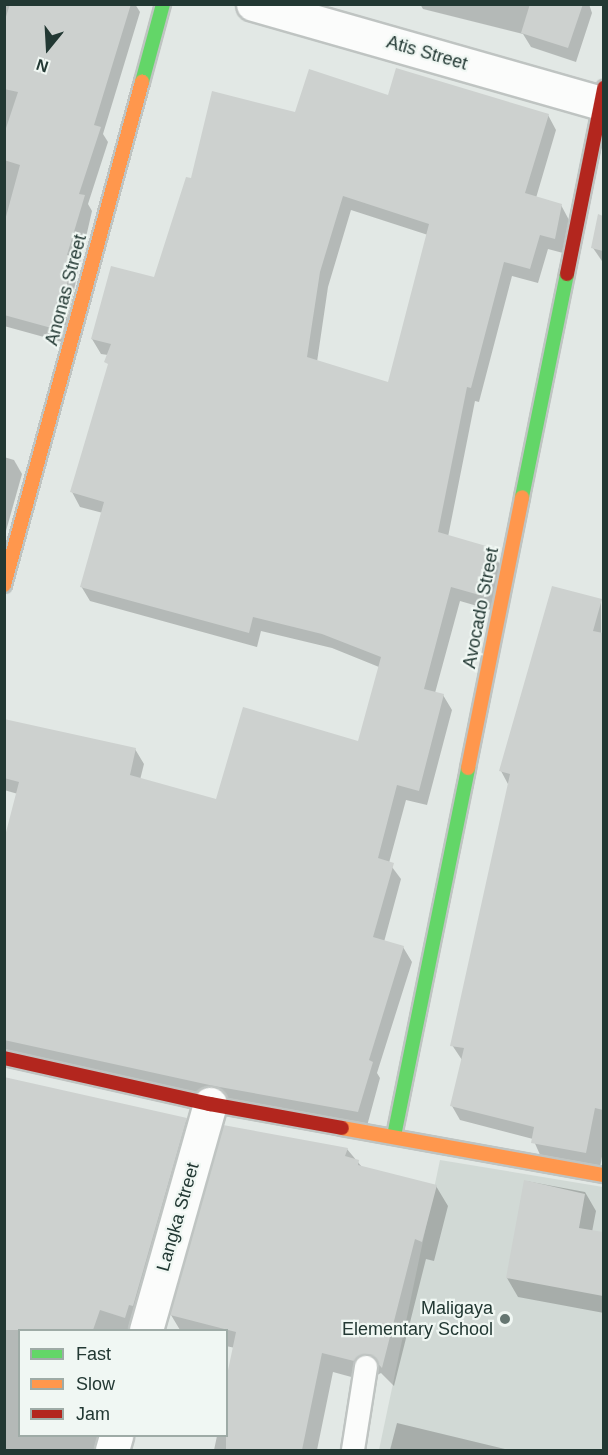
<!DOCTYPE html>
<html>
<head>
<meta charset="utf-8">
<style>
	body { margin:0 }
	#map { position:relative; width:608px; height:1455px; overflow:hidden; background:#e2e8e5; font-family:Helvetica,sans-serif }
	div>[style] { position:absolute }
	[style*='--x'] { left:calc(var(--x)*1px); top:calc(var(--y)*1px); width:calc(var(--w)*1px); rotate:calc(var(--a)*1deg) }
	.built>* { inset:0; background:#d1d9d5 }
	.shadow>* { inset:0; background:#0003 }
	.building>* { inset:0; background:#cdd1cf }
	.roads { filter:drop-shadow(2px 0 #bfc4c2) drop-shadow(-2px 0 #bfc4c2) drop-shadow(0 2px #bfc4c2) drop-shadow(0 -2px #bfc4c2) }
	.lane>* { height:22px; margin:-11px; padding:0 11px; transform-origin:11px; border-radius:11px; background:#fbfcfb }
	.street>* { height:33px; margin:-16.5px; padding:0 16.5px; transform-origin:16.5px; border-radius:16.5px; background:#fbfcfb }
	.fast>* { height:14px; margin:-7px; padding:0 7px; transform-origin:7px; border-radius:7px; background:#63d668 }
	.slow>* { height:14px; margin:-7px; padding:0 7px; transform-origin:7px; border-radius:7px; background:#ff974d }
	.jam>* { height:14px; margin:-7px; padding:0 7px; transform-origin:7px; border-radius:7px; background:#b3261e }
	.dots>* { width:16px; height:16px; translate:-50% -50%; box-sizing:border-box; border:3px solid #f0f7f3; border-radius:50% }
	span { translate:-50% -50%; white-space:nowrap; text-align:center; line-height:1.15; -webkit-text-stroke:4.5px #f0f7f3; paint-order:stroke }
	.street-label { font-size:18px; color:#223833 }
	.poi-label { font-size:18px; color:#223833 }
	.right { translate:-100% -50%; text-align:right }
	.frame { position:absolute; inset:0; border:6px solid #223833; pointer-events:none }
	.legend { position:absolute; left:18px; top:1329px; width:210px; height:108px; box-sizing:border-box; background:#f0f7f3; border:2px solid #9eaba6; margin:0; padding:8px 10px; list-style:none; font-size:18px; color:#223833 }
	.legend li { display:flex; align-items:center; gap:12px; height:30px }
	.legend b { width:30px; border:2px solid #9eaba6 }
	.north { position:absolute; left:18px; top:18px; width:60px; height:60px; -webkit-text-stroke:4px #f0f7f3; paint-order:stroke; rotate:198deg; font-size:16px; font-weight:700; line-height:24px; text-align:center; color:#223833 }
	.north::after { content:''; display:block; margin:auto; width:21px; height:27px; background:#223833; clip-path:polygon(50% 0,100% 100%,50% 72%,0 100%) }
</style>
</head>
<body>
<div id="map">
	<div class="built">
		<div style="clip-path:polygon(440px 1160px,603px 1187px,603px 1450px,379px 1450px)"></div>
	</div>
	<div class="shadow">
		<div style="clip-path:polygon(4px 4px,135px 4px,140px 12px,103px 134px,108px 142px,88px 204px,92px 211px,62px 342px,4px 326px)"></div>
		<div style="clip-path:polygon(420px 4px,589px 4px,592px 13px,576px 62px,531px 47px,523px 34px,423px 9px)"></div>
		<div style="clip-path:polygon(evenodd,389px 96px,548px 115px,556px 130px,536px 198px,561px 205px,569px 220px,563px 253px,548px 249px,538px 283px,512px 276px,479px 402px,475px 401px,448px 537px,492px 550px,500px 565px,491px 610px,460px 601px,435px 693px,443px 695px,452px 710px,427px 805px,406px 800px,389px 863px,401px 879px,384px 942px,403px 947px,412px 962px,377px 1073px,380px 1078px,367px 1126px,4px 1057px,4px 846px,18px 794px,4px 790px,4px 736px,135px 749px,144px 764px,140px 780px,217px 801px,359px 743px,379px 667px,332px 648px,261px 631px,257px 647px,90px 601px,81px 586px,103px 513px,80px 507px,72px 492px,109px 368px,108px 355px,101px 354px,92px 339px,155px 279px,192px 180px,296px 114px,389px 96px,351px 210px,428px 235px,389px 384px,317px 362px,328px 287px,351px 210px)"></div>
		<div style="clip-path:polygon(599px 216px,604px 217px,604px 264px,593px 248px)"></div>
		<div style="clip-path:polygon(4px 457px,14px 460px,22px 474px,4px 538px)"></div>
		<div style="clip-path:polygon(601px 600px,604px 1145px,600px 1168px,541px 1157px,533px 1139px,460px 1120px,452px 1106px,462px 1060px,452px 1045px,509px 786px,501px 771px)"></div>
		<div style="clip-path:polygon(4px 1079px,186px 1119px,194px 1134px,137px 1330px,20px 1330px,20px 1436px,115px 1436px,106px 1450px,4px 1450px)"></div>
		<div style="clip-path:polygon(347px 1149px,362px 1167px,436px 1186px,448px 1206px,434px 1261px,426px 1259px,394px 1386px,381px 1373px,366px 1381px,333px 1372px,317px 1450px,214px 1450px,217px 1436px,226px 1436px,235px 1348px,226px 1346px,226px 1330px,180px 1330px,171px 1315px)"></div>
		<div style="clip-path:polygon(526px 1181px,585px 1192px,596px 1211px,592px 1232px,604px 1234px,604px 1313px,518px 1297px,507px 1278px)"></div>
		<div style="clip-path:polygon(397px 1423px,509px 1450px,390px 1450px)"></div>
	</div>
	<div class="building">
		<div style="clip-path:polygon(10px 4px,131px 4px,94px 125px,101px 127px,79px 194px,85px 195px,67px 255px,74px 257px,55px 329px,4px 315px,4px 224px,20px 165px,4px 160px,4px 134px,18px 92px,4px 89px,4px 23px)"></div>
		<div style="clip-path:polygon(530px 4px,583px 4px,568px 48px,521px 33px)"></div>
		<div style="clip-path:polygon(evenodd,396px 68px,549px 114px,525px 193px,562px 204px,555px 239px,540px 235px,530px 269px,504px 262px,471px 388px,467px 387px,438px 532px,493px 548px,483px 596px,451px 587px,424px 689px,444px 694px,419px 791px,397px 785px,378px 858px,394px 863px,373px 937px,404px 946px,369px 1060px,373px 1062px,358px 1112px,214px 1086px,4px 1040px,4px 840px,19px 782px,4px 778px,4px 719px,136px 748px,130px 775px,216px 799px,243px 707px,358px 741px,381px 657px,322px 634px,253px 617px,249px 633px,80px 587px,104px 502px,70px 492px,108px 364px,104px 362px,111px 344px,91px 339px,111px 266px,154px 277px,186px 177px,191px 178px,212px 91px,295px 112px,309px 69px,388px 95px,396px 68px,343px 196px,429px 224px,388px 382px,307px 357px,320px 272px,343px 196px)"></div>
		<div style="clip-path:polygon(598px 214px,603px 216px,603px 251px,591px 248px)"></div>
		<div style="clip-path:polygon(552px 586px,602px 599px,593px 631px,603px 633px,603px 1110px,595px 1108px,586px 1153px,531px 1143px,534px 1127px,450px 1106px,464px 1048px,450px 1046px,510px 774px,499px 771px)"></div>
		<div style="clip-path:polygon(4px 1077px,187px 1118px,133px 1306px,129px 1305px,125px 1318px,100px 1310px,93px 1330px,4px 1330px)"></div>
		<div style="clip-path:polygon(223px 1125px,348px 1148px,345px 1156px,359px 1160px,358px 1165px,437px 1185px,422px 1242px,415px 1239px,382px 1368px,369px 1354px,354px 1361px,322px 1353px,302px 1450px,226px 1450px,226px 1380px,236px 1332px,170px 1315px)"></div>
		<div style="clip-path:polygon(524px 1180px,585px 1194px,579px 1228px,603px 1232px,603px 1296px,506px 1278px)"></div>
	</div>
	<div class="roads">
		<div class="lane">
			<div style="--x:353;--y:1450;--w:84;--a:-81.1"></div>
		</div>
		<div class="street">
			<div style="--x:253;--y:4;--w:362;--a:15.9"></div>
			<div style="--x:146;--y:1330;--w:235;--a:-74.2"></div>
			<div style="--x:112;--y:1450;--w:15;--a:-74"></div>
		</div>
		<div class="fast">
			<div style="--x:142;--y:82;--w:81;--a:-74.9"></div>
			<div style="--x:522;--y:497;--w:227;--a:-78.6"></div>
			<div style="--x:394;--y:1136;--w:375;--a:-78.6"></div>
		</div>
		<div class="slow">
			<div style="--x:4;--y:585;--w:522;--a:-74.66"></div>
			<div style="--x:468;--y:768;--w:276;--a:-78.7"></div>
			<div style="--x:342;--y:1128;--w:266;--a:10.2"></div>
		</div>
		<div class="jam">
			<div style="--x:567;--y:274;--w:190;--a:-78.7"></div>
			<div style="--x:4;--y:1058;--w:211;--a:12.6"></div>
			<div style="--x:210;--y:1104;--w:134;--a:10.3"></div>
		</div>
	</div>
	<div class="dots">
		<div style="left:505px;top:1319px;background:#657671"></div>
	</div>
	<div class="street-label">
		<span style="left:427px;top:53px;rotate:16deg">Atis Street</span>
		<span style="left:66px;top:290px;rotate:-75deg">Anonas Street</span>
		<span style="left:481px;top:608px;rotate:-79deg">Avocado Street</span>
		<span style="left:178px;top:1217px;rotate:-74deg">Langka Street</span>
	</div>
	<div class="poi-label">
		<span class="right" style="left:493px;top:1319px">Maligaya<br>Elementary School</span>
	</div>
	<div class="frame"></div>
	<ul class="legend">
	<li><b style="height:8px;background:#63d668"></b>Fast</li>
	<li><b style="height:8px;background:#ff974d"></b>Slow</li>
	<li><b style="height:8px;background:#b3261e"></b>Jam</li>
	</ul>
	<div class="north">N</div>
</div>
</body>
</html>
